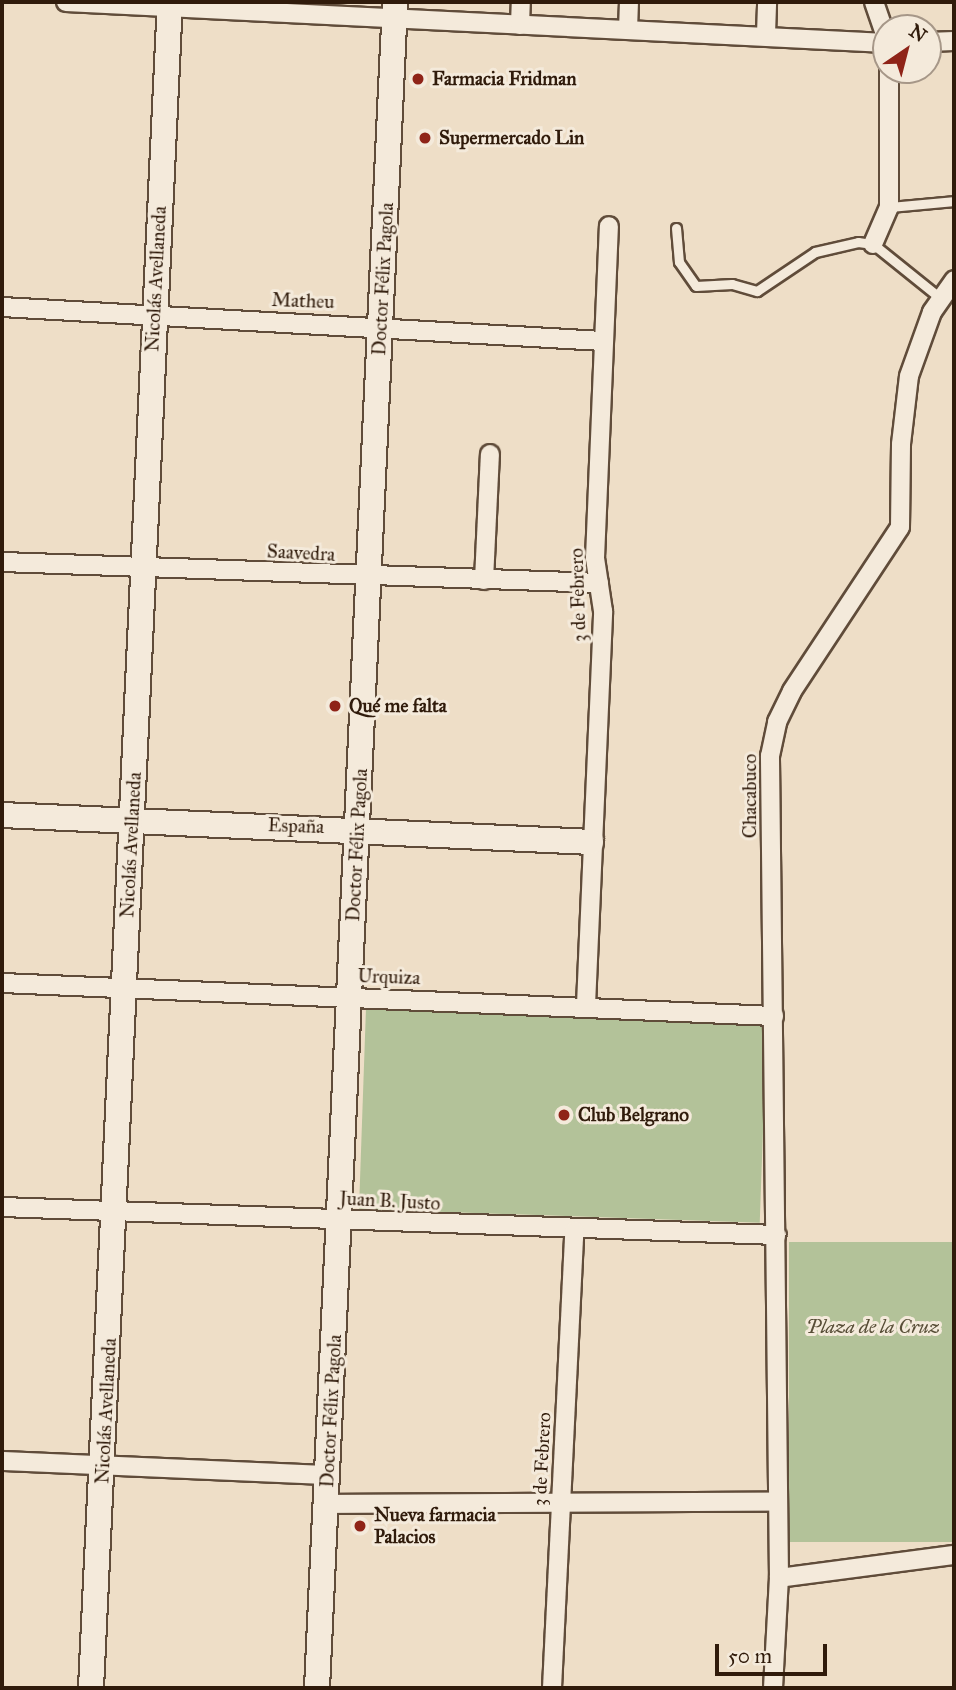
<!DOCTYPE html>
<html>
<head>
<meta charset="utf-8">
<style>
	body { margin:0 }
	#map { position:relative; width:956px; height:1690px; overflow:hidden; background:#eedec7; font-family:"IM FELL Great Primer",serif }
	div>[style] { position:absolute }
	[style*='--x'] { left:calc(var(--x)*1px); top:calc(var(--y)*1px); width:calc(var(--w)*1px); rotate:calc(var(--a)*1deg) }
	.green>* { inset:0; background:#b3c299; transform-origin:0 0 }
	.roads { filter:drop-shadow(2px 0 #604c3a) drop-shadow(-2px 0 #604c3a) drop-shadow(0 2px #604c3a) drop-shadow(0 -2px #604c3a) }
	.lane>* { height:9px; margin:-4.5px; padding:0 4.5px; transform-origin:4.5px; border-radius:4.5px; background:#f4eadb }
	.street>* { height:18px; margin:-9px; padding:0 9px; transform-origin:9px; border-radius:9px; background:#f4eadb }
	.secondary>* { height:24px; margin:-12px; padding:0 12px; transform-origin:12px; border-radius:12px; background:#f4eadb }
	.dots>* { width:19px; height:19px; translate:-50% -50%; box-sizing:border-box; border:4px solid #f4eadb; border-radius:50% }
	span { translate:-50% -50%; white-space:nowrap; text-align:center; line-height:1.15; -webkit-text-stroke:6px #f4eadb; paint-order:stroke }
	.poi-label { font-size:19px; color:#301b0b; font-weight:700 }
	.left { translate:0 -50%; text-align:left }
	.street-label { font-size:19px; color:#301b0b }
	.park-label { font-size:19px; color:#574d36; font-style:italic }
	.frame { position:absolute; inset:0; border:4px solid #301b0b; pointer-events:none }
	.north { position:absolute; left:872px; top:14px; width:70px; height:70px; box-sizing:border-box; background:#f4eadb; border:2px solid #a69788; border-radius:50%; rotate:35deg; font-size:19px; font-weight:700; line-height:28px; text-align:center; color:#301b0b }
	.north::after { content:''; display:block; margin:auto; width:24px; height:32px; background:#8f2418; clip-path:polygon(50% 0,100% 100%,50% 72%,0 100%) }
	.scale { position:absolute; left:715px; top:1644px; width:112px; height:32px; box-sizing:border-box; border:4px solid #301b0b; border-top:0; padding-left:9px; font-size:21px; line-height:24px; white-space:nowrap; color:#301b0b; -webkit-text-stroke:5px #f4eadb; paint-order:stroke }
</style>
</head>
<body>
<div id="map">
	<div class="green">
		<div style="left:366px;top:1008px;width:401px;height:201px;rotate:2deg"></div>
		<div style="left:954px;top:1242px;width:300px;height:165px;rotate:90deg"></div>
	</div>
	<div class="roads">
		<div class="lane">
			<div style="--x:889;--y:207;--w:65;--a:-5.3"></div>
			<div style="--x:676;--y:228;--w:34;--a:85"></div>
			<div style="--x:679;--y:262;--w:29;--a:55"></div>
			<div style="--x:696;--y:286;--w:36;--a:-3"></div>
			<div style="--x:732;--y:284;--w:26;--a:16"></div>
			<div style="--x:757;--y:291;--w:70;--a:-33.9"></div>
			<div style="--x:815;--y:252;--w:44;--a:-13.1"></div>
			<div style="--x:858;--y:242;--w:15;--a:8"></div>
			<div style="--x:873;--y:244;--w:85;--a:38.8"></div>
		</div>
		<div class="street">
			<div style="--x:66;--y:2;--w:821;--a:2.86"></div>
			<div style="--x:874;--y:2;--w:36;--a:71"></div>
			<div style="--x:520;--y:25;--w:23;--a:-88"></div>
			<div style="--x:628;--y:30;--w:28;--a:-88"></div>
			<div style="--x:766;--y:34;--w:32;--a:-88"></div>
			<div style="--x:928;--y:42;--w:26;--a:-2"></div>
			<div style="--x:873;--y:244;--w:40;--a:-66.6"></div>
			<div style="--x:889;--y:207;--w:137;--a:-90"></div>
			<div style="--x:2;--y:307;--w:602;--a:3.24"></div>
			<div style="--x:2;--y:562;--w:597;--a:2.01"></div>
			<div style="--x:484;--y:580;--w:126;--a:-87.3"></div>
			<div style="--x:2;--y:983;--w:773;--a:2.45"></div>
			<div style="--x:586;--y:1005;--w:394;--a:-87.5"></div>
			<div style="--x:603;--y:611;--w:54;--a:-98.6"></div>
			<div style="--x:595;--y:558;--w:332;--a:-87.6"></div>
			<div style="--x:2;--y:1207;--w:775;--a:2.07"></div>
			<div style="--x:2;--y:1461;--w:326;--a:2.5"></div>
			<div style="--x:326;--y:1504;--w:452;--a:-0.3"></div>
			<div style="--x:779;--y:1578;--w:177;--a:-7.5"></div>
			<div style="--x:552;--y:1688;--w:458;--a:-87.2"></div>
			<div style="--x:773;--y:1688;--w:110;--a:-86.9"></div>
			<div style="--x:779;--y:1578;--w:822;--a:-90.63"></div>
			<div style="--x:770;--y:756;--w:35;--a:-78"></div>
			<div style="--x:777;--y:722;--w:34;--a:-64"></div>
			<div style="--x:792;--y:691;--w:196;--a:-56.6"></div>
			<div style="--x:900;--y:527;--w:83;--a:-89.3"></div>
			<div style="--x:901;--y:444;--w:68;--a:-83.3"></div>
			<div style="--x:909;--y:376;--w:68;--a:-70.2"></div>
			<div style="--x:932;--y:312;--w:39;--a:-55"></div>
		</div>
		<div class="secondary">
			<div style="--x:2;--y:815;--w:590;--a:2.62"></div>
			<div style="--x:91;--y:1688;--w:1688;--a:-87.32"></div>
			<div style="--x:317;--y:1688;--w:1688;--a:-87.35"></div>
		</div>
	</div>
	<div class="dots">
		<div style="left:418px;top:79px;background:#8f2418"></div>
		<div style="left:425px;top:138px;background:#8f2418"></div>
		<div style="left:335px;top:706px;background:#8f2418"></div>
		<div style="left:564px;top:1115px;background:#8f2418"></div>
		<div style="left:360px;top:1526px;background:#8f2418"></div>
	</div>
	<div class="poi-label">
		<span class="left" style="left:432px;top:79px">Farmacia Fridman</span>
		<span class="left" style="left:439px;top:138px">Supermercado Lin</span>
		<span class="left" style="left:349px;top:706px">Qué me falta</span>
		<span class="left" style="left:578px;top:1115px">Club Belgrano</span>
		<span class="left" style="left:374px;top:1526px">Nueva farmacia<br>Palacios</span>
	</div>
	<div class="street-label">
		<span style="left:156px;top:279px;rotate:-87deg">Nicolás Avellaneda</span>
		<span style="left:383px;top:279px;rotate:-87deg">Doctor Félix Pagola</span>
		<span style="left:303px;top:301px;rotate:2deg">Matheu</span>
		<span style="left:301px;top:553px;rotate:3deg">Saavedra</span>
		<span style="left:578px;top:595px;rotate:-92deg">3 de Febrero</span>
		<span style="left:750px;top:796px;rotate:-90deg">Chacabuco</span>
		<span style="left:296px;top:826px;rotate:2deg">España</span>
		<span style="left:131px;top:845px;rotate:-87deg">Nicolás Avellaneda</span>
		<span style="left:357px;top:845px;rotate:-87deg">Doctor Félix Pagola</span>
		<span style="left:389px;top:977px;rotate:2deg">Urquiza</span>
		<span style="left:390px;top:1201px;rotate:3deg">Juan B. Justo</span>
		<span style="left:106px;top:1411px;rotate:-87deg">Nicolás Avellaneda</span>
		<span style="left:331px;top:1411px;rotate:-87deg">Doctor Félix Pagola</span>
		<span style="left:542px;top:1459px;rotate:-87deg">3 de Febrero</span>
	</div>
	<div class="park-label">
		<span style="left:873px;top:1327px">Plaza de la Cruz</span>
	</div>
	<div class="frame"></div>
	<div class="north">N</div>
	<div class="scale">50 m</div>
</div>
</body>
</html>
